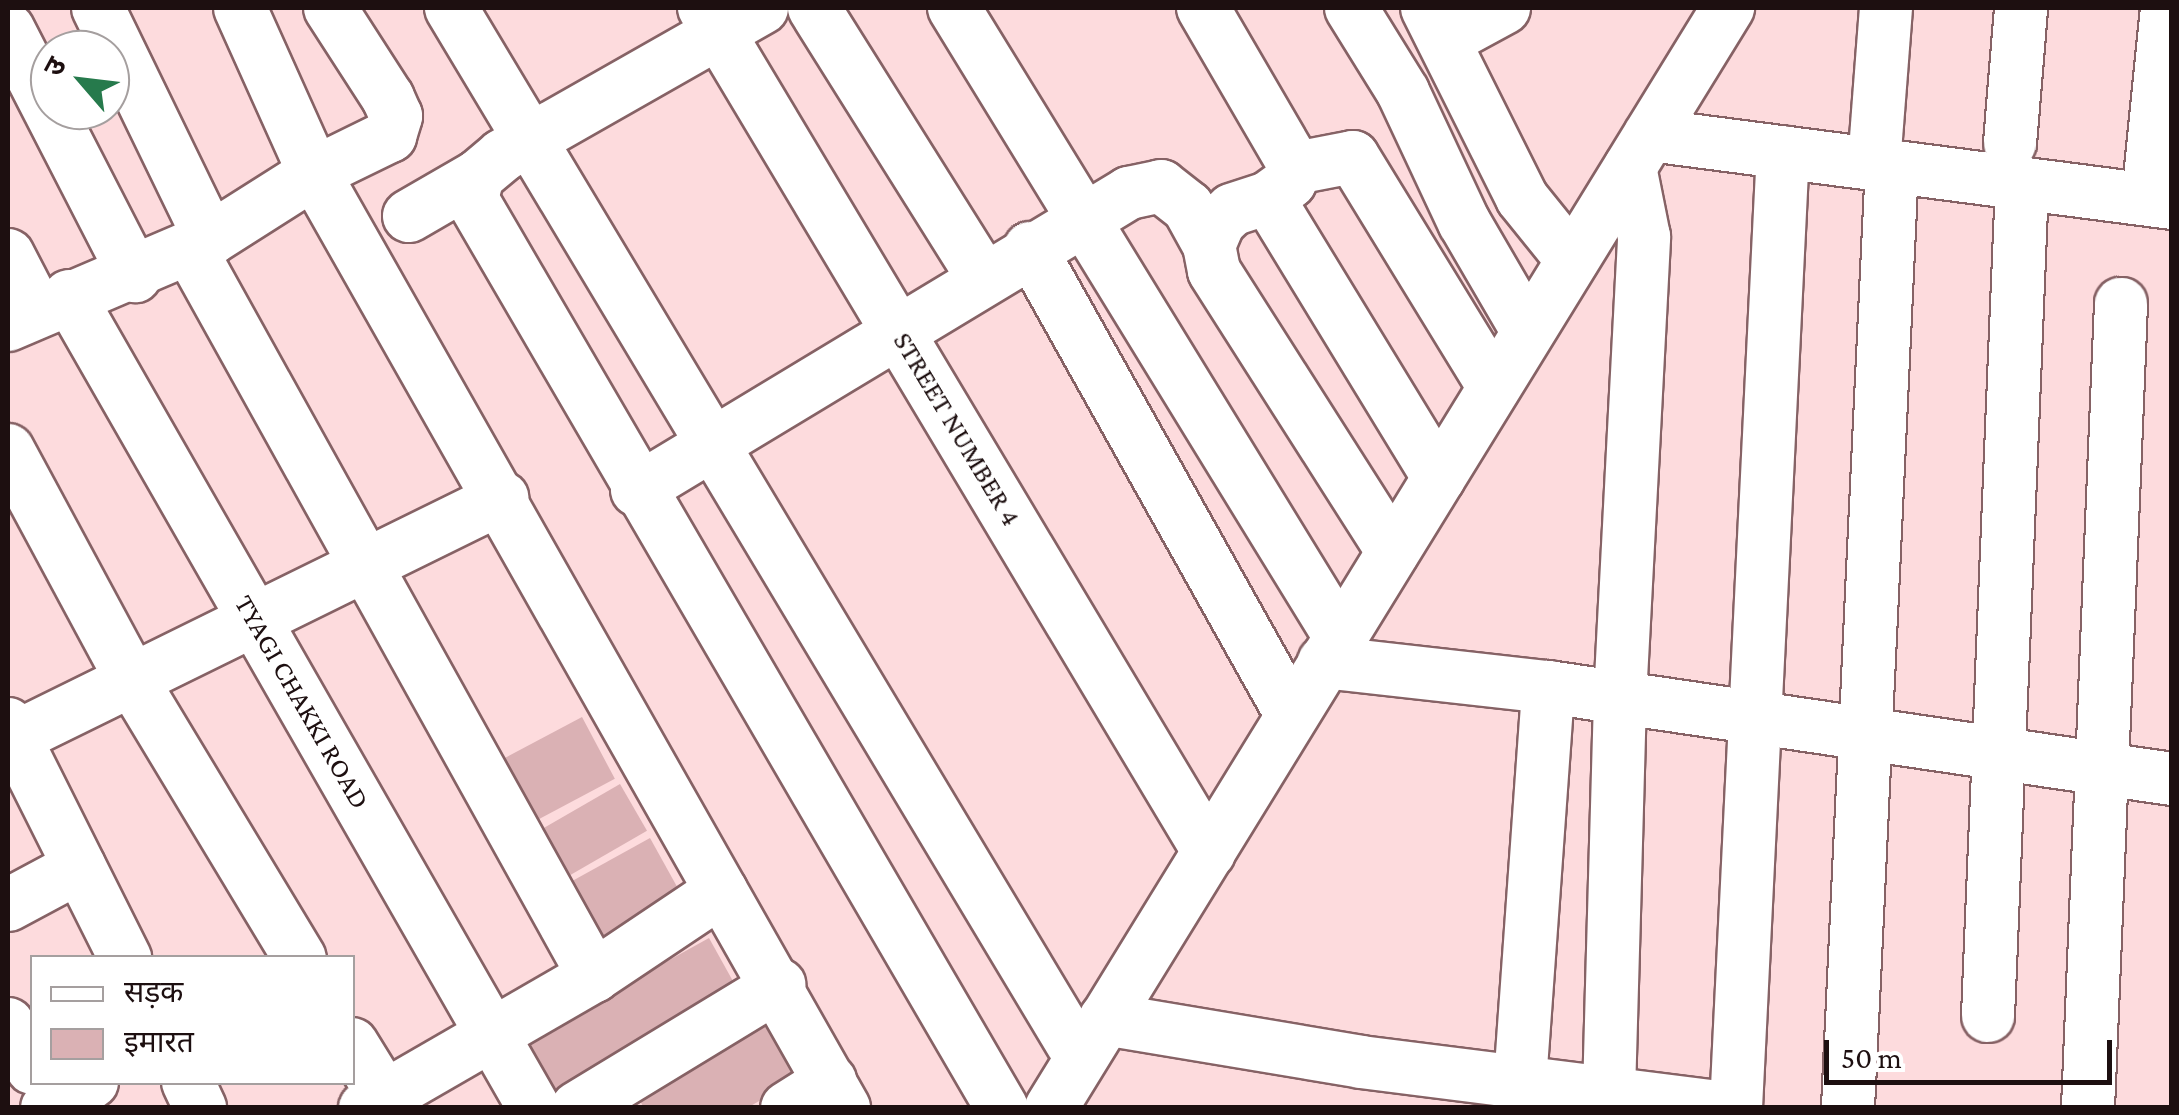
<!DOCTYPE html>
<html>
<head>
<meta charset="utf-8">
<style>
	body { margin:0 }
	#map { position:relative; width:2179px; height:1115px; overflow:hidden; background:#fddbdd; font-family:"Crimson Pro","Noto Sans Devanagari",serif }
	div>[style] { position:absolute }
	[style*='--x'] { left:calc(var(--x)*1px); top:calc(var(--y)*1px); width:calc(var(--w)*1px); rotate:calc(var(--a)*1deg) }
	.building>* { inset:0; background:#dab1b4; transform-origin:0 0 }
	.roads { filter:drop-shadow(2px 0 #866265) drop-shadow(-2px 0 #866265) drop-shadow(0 2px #866265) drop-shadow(0 -2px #866265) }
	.minor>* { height:52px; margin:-26px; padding:0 26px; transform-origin:26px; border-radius:26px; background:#fff }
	span { translate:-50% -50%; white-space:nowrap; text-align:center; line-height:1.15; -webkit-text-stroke:10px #fff; paint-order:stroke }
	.street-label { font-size:28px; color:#1d0f10 }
	.frame { position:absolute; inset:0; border:10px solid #1d0f10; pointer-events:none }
	.legend { position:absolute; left:30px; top:955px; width:325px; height:130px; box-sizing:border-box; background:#fff; border:2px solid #a59f9f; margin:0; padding:12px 18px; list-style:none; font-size:30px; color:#1d0f10 }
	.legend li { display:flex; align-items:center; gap:20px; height:50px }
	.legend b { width:50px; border:2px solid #a59f9f }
	.north { position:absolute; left:30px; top:30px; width:100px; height:100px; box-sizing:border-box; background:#fff; border:2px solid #a59f9f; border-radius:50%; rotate:298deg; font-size:28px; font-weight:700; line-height:40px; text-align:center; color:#1d0f10 }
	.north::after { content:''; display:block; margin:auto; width:35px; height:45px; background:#267a4c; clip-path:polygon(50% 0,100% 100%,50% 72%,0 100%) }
	.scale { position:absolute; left:1824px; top:1040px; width:288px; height:45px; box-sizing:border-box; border:5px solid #1d0f10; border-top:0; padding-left:12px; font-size:30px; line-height:35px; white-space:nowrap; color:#1d0f10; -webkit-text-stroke:8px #fff; paint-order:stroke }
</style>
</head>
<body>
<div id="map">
	<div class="building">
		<div style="left:582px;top:717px;width:70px;height:107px;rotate:62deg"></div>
		<div style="left:620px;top:784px;width:54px;height:106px;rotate:60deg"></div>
		<div style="left:650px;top:838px;width:71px;height:107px;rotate:61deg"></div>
		<div style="left:709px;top:938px;width:73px;height:218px;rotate:61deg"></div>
		<div style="clip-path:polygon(756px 1010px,796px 1080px,747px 1108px,644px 1108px,629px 1081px)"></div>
	</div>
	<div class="roads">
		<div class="minor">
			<div style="--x:98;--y:8;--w:257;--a:64.1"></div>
			<div style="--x:240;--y:8;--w:181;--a:65.8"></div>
			<div style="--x:314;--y:173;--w:1075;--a:60.45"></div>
			<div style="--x:451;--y:8;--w:1224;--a:59.04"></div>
			<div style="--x:704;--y:8;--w:984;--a:59.11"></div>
			<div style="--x:762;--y:8;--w:299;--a:150.4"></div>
			<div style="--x:502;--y:156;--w:31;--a:140"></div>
			<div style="--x:478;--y:176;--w:24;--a:105"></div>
			<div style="--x:472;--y:199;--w:1052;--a:59.76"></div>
			<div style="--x:814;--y:8;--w:318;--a:57.9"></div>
			<div style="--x:954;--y:8;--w:738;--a:58.46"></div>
			<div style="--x:1203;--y:8;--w:185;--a:59.8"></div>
			<div style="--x:1296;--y:168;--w:15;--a:113"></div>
			<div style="--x:1290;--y:182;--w:27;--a:144"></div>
			<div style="--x:1268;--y:198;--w:38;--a:162"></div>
			<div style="--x:1232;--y:210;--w:18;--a:137"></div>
			<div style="--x:1219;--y:222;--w:25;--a:113"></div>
			<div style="--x:1209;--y:245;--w:26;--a:79"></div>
			<div style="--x:1214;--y:271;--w:333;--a:57.5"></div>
			<div style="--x:1351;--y:8;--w:99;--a:58.2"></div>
			<div style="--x:1403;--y:92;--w:144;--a:64.9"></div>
			<div style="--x:1464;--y:222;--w:127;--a:59.8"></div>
			<div style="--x:1427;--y:8;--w:212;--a:63.4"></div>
			<div style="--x:1522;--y:198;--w:80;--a:51.1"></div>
			<div style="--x:8;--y:29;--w:278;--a:62.8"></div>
			<div style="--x:1447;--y:39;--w:65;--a:-28.5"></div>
			<div style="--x:1650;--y:135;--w:526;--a:7.42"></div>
			<div style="--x:2010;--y:143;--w:135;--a:-85.3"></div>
			<div style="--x:1874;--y:164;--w:156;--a:-85.6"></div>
			<div style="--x:1296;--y:168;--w:58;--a:-10.9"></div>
			<div style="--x:1353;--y:157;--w:270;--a:58.5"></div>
			<div style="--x:1268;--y:198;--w:328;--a:58.6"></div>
			<div style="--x:2148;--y:199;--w:192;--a:-84.3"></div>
			<div style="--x:409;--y:216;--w:80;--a:-30.1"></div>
			<div style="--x:1030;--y:248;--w:532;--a:60.74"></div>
			<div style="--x:190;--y:249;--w:832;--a:60.94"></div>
			<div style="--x:8;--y:255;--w:63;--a:62.6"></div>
			<div style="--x:69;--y:296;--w:936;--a:60.2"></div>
			<div style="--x:8;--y:325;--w:220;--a:-23.1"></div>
			<div style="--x:210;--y:239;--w:123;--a:-32.4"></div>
			<div style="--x:314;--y:173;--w:85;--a:-26"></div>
			<div style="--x:390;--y:136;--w:21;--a:-73"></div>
			<div style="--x:396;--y:116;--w:20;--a:-114"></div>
			<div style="--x:388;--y:98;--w:107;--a:-122.8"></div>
			<div style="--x:8;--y:450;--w:261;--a:61.7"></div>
			<div style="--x:132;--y:680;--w:325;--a:58.9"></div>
			<div style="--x:637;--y:490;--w:575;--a:-31.12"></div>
			<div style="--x:1129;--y:193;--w:33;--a:-12"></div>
			<div style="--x:1161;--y:186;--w:34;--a:38"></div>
			<div style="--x:1188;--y:207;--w:43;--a:61.1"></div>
			<div style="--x:1324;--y:662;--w:225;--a:6.4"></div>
			<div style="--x:1548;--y:687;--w:631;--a:8.39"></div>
			<div style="--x:8;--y:724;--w:262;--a:63.4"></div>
			<div style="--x:8;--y:741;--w:551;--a:-26.19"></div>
			<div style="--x:8;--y:905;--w:81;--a:-28.2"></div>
			<div style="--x:1988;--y:1016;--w:834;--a:-87.66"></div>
			<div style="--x:1105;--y:1019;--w:260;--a:9.5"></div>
			<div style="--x:1361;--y:1062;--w:366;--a:7.2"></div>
			<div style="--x:8;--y:1024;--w:50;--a:61.4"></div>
			<div style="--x:352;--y:1044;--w:61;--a:58.4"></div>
			<div style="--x:188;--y:1082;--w:29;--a:65"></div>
			<div style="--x:1520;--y:1082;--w:396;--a:-85.9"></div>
			<div style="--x:1609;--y:1093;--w:395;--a:-88.4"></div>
			<div style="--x:1620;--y:698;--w:462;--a:-87"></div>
			<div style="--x:1644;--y:237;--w:71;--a:-101.3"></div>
			<div style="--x:47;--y:1108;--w:52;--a:-30"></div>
			<div style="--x:365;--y:1108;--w:264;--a:-30"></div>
			<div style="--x:594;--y:976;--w:153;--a:-33.8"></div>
			<div style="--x:577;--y:1108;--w:237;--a:-31.3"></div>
			<div style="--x:787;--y:1108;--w:51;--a:-32.1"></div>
			<div style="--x:1051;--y:1108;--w:1292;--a:-58.39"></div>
			<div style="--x:1736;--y:1108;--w:957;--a:-87.19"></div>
			<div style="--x:1848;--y:1108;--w:943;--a:-87.33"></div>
			<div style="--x:2088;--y:1108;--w:805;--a:-87.65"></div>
		</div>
	</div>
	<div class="street-label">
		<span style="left:957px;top:429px;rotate:59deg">STREET NUMBER 4</span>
		<span style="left:302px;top:702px;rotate:60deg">TYAGI CHAKKI ROAD</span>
	</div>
	<div class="frame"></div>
	<ul class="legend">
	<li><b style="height:12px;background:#fff"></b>सड़क</li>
	<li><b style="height:28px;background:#dab1b4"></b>इमारत</li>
	</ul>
	<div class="north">उ</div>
	<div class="scale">50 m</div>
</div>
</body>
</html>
